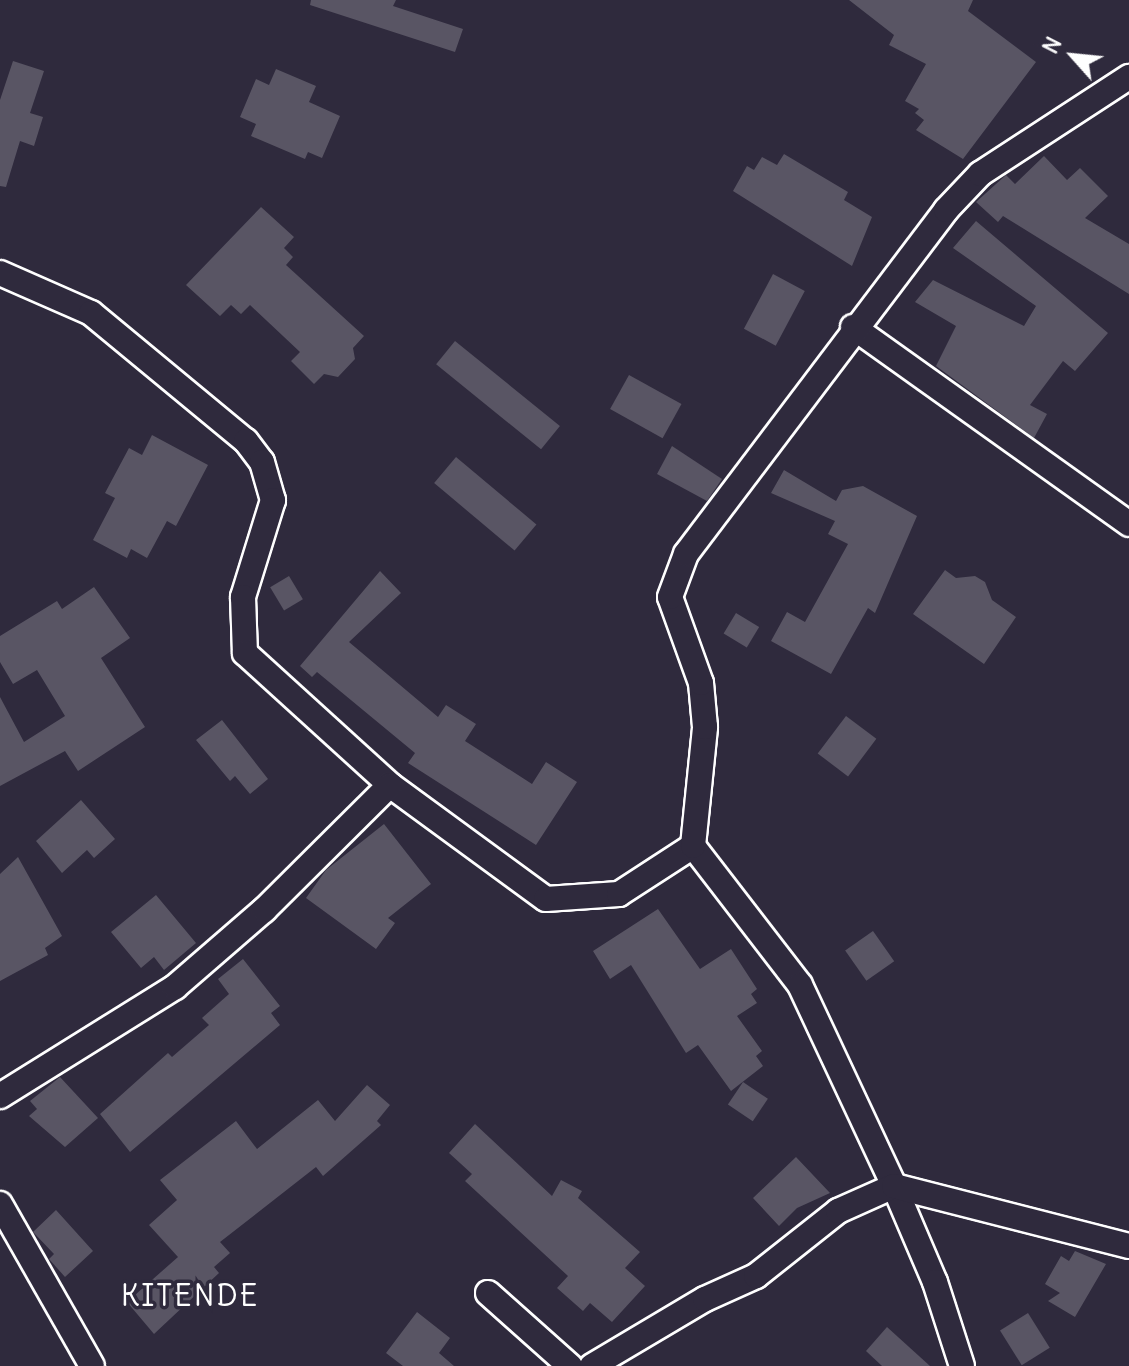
<!DOCTYPE html>
<html>
<head>
<meta charset="utf-8">
<style>
	body { margin:0 }
	#map { position:relative; width:1129px; height:1366px; overflow:hidden; background:#2f2a3d; font-family:Delius,sans-serif }
	div>[style] { position:absolute }
	[style*='--x'] { left:calc(var(--x)*1px); top:calc(var(--y)*1px); width:calc(var(--w)*1px); rotate:calc(var(--a)*1deg) }
	.building>* { inset:0; background:#595564; transform-origin:0 0 }
	.roads { filter:drop-shadow(2px 0 #fff) drop-shadow(-2px 0 #fff) drop-shadow(0 2px #fff) drop-shadow(0 -2px #fff) }
	.street>* { height:24px; margin:-12px; padding:0 12px; transform-origin:12px; border-radius:12px; background:#2f2a3d }
	span { translate:-50% -50%; white-space:nowrap; text-align:center; line-height:1.15; -webkit-text-stroke:7px #2f2a3d; paint-order:stroke }
	.quarter-label { font-size:30px; color:#fff; letter-spacing:2px }
	.north { position:absolute; left:1033px; top:16px; width:80px; height:80px; -webkit-text-stroke:6px #2f2a3d; paint-order:stroke; rotate:297deg; font-size:22px; font-weight:700; line-height:32px; text-align:center; color:#fff }
	.north::after { content:''; display:block; margin:auto; width:28px; height:36px; background:#fff; clip-path:polygon(50% 0,100% 100%,50% 72%,0 100%) }
</style>
</head>
<body>
<div id="map">
	<div class="building">
		<div style="clip-path:polygon(311px 0,396px 0,393px 6px,463px 29px,455px 52px,310px 5px)"></div>
		<div style="clip-path:polygon(849px 0,973px 0,968px 11px,1036px 62px,963px 159px,916px 130px,924px 120px,915px 113px,919px 109px,905px 101px,926px 64px,889px 45px,894px 35px)"></div>
		<div style="clip-path:polygon(13px 61px,44px 71px,30px 113px,43px 117px,34px 146px,20px 141px,6px 187px,0 186px,0 100px)"></div>
		<div style="clip-path:polygon(276px 69px,316px 86px,309px 102px,340px 116px,322px 158px,308px 152px,305px 159px,251px 136px,256px 124px,240px 117px,256px 79px,269px 85px)"></div>
		<div style="clip-path:polygon(784px 154px,848px 192px,844px 200px,872px 217px,852px 266px,733px 191px,747px 166px,754px 170px,762px 157px,777px 165px)"></div>
		<div style="clip-path:polygon(1044px 156px,1067px 180px,1080px 168px,1108px 196px,1085px 218px,1129px 244px,1129px 294px,1003px 216px,998px 222px,976px 202px,1006px 175px,1015px 184px)"></div>
		<div style="clip-path:polygon(261px 207px,294px 237px,284px 248px,293px 257px,286px 265px,364px 336px,353px 348px,355px 359px,338px 377px,324px 374px,314px 384px,291px 361px,300px 352px,250px 305px,241px 314px,231px 305px,220px 316px,186px 285px)"></div>
		<div style="clip-path:polygon(976px 221px,1108px 333px,1075px 371px,1063px 361px,1030px 405px,1047px 414px,1034px 438px,936px 366px,956px 326px,915px 302px,933px 280px,1024px 326px,1036px 306px,953px 248px)"></div>
		<div style="left:773px;top:274px;width:36px;height:62px;rotate:28deg"></div>
		<div style="left:455px;top:341px;width:135px;height:30px;rotate:39deg"></div>
		<div style="left:629px;top:375px;width:60px;height:39px;rotate:29deg"></div>
		<div style="clip-path:polygon(152px 435px,208px 465px,176px 526px,167px 521px,147px 558px,131px 549px,127px 558px,93px 540px,115px 498px,105px 493px,129px 448px,142px 455px)"></div>
		<div style="clip-path:polygon(672px 446px,722px 479px,707px 501px,657px 474px)"></div>
		<div style="left:456px;top:457px;width:105px;height:34px;rotate:40deg"></div>
		<div style="clip-path:polygon(784px 470px,836px 501px,842px 490px,863px 486px,917px 516px,875px 613px,868px 608px,831px 674px,771px 641px,787px 612px,805px 622px,848px 544px,828px 534px,835px 521px,771px 493px)"></div>
		<div style="clip-path:polygon(945px 570px,956px 578px,975px 576px,985px 582px,992px 600px,1016px 617px,984px 664px,913px 614px)"></div>
		<div style="clip-path:polygon(380px 571px,401px 593px,349px 642px,438px 717px,446px 705px,476px 724px,465px 741px,532px 784px,546px 762px,577px 782px,536px 845px,408px 763px,415px 753px,317px 672px,312px 677px,300px 666px)"></div>
		<div style="left:289px;top:576px;width:27px;height:22px;rotate:59deg"></div>
		<div style="clip-path:polygon(94px 587px,130px 638px,101px 658px,145px 727px,78px 771px,65px 751px,0 786px,0 697px,24px 742px,65px 716px,37px 670px,13px 684px,0 662px,0 636px,57px 601px,62px 609px)"></div>
		<div style="left:736px;top:613px;width:27px;height:24px;rotate:31deg"></div>
		<div style="left:846px;top:716px;width:38px;height:47px;rotate:37deg"></div>
		<div style="clip-path:polygon(222px 720px,268px 779px,250px 794px,235px 776px,230px 781px,196px 740px)"></div>
		<div style="clip-path:polygon(81px 800px,115px 839px,94px 858px,87px 850px,62px 873px,36px 841px)"></div>
		<div style="clip-path:polygon(384px 824px,431px 884px,388px 918px,395px 923px,376px 949px,306px 898px,326px 870px)"></div>
		<div style="clip-path:polygon(18px 857px,62px 936px,45px 948px,48px 955px,0 981px,0 874px)"></div>
		<div style="clip-path:polygon(156px 895px,196px 943px,164px 970px,154px 957px,141px 968px,111px 932px)"></div>
		<div style="clip-path:polygon(658px 909px,700px 969px,731px 949px,757px 989px,751px 994px,757px 1003px,737px 1016px,762px 1051px,756px 1056px,763px 1066px,731px 1091px,698px 1045px,686px 1053px,631px 965px,610px 979px,593px 951px)"></div>
		<div style="left:873px;top:931px;width:37px;height:34px;rotate:55deg"></div>
		<div style="clip-path:polygon(243px 959px,280px 1006px,271px 1013px,280px 1025px,130px 1152px,100px 1114px,168px 1053px,172px 1057px,209px 1025px,202px 1018px,229px 994px,218px 979px)"></div>
		<div style="clip-path:polygon(60px 1077px,98px 1118px,65px 1147px,29px 1116px,37px 1109px,30px 1101px)"></div>
		<div style="left:743px;top:1082px;width:30px;height:27px;rotate:34deg"></div>
		<div style="clip-path:polygon(367px 1085px,390px 1105px,377px 1121px,381px 1125px,323px 1176px,316px 1167px,220px 1242px,230px 1253px,214px 1267px,219px 1273px,154px 1334px,127px 1302px,178px 1257px,149px 1225px,177px 1200px,160px 1180px,236px 1121px,257px 1149px,318px 1100px,335px 1121px)"></div>
		<div style="clip-path:polygon(475px 1124px,552px 1196px,561px 1180px,582px 1191px,578px 1198px,640px 1252px,625px 1268px,645px 1286px,612px 1322px,590px 1303px,583px 1311px,557px 1288px,568px 1276px,465px 1181px,472px 1174px,449px 1153px)"></div>
		<div style="clip-path:polygon(796px 1157px,830px 1193px,797px 1208px,779px 1226px,753px 1198px)"></div>
		<div style="clip-path:polygon(56px 1210px,93px 1251px,65px 1277px,49px 1259px,54px 1254px,33px 1232px)"></div>
		<div style="clip-path:polygon(1075px 1251px,1106px 1264px,1075px 1317px,1048px 1301px,1060px 1293px,1045px 1284px,1061px 1256px,1069px 1261px)"></div>
		<div style="clip-path:polygon(417px 1312px,450px 1338px,439px 1353px,454px 1366px,403px 1366px,386px 1353px)"></div>
		<div style="left:1028px;top:1313px;width:41px;height:33px;rotate:58deg"></div>
		<div style="clip-path:polygon(887px 1327px,930px 1366px,882px 1366px,866px 1351px)"></div>
	</div>
	<div class="roads">
		<div class="street">
			<div style="--x:0;--y:273;--w:99;--a:23.7"></div>
			<div style="--x:91;--y:313;--w:201;--a:39.6"></div>
			<div style="--x:246;--y:441;--w:26;--a:53"></div>
			<div style="--x:262;--y:462;--w:40;--a:74"></div>
			<div style="--x:273;--y:500;--w:102;--a:107.2"></div>
			<div style="--x:243;--y:597;--w:56;--a:88"></div>
			<div style="--x:245;--y:653;--w:196;--a:42.3"></div>
			<div style="--x:390;--y:785;--w:193;--a:36.2"></div>
			<div style="--x:546;--y:899;--w:73;--a:-3.9"></div>
			<div style="--x:619;--y:894;--w:88;--a:-33"></div>
			<div style="--x:693;--y:846;--w:175;--a:52.4"></div>
			<div style="--x:800;--y:985;--w:222;--a:64.9"></div>
			<div style="--x:894;--y:1186;--w:104;--a:66.9"></div>
			<div style="--x:935;--y:1282;--w:88;--a:72.2"></div>
			<div style="--x:853;--y:327;--w:339;--a:35.5"></div>
			<div style="--x:693;--y:846;--w:120;--a:-84.2"></div>
			<div style="--x:705;--y:727;--w:44;--a:-95.2"></div>
			<div style="--x:701;--y:683;--w:91;--a:-109.8"></div>
			<div style="--x:670;--y:597;--w:46;--a:-69.6"></div>
			<div style="--x:686;--y:554;--w:431;--a:-52.9"></div>
			<div style="--x:946;--y:210;--w:50;--a:-46.6"></div>
			<div style="--x:980;--y:174;--w:178;--a:-33.1"></div>
			<div style="--x:0;--y:1096;--w:206;--a:-31.9"></div>
			<div style="--x:175;--y:987;--w:118;--a:-40.9"></div>
			<div style="--x:264;--y:910;--w:177;--a:-44.8"></div>
			<div style="--x:0;--y:1204;--w:186;--a:60.4"></div>
			<div style="--x:488;--y:1293;--w:110;--a:41.7"></div>
			<div style="--x:592;--y:1366;--w:131;--a:-30.7"></div>
			<div style="--x:705;--y:1299;--w:56;--a:-24.3"></div>
			<div style="--x:756;--y:1276;--w:105;--a:-38.4"></div>
			<div style="--x:838;--y:1211;--w:61;--a:-24.1"></div>
			<div style="--x:894;--y:1186;--w:243;--a:14.3"></div>
		</div>
	</div>
	<div class="quarter-label">
		<span style="left:190px;top:1295px">KITENDE</span>
	</div>
	<div class="north">N</div>
</div>
</body>
</html>
